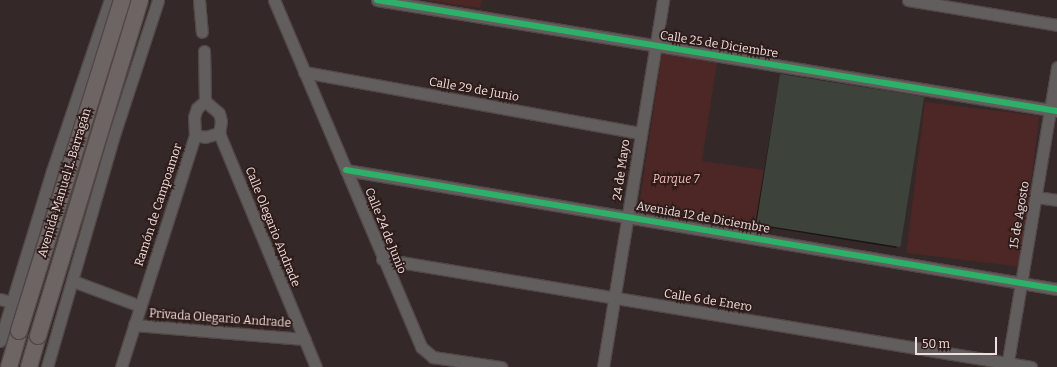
<!DOCTYPE html>
<html>
<head>
<meta charset="utf-8">
<style>
	body { margin:0 }
	#map { position:relative; width:1057px; height:367px; overflow:hidden; background:#342928; font-family:Bitter,serif }
	div>[style] { position:absolute }
	[style*='--x'] { left:calc(var(--x)*1px); top:calc(var(--y)*1px); width:calc(var(--w)*1px); rotate:calc(var(--a)*1deg) }
	.green>* { inset:0; background:#4d2725; transform-origin:0 0 }
	.shadow>* { inset:0; background:#0007 }
	.building>* { inset:0; background:#3d423b; transform-origin:0 0 }
	.roads { filter:drop-shadow(1px 0 #514746) drop-shadow(-1px 0 #514746) drop-shadow(0 1px #514746) drop-shadow(0 -1px #514746) }
	.minor>* { height:11px; margin:-5.5px; padding:0 5.5px; transform-origin:5.5px; border-radius:5.5px; background:#635e5e }
	.highway>* { height:16px; margin:-8px; padding:0 8px; transform-origin:8px; border-radius:8px; background:#6c6564 }
	.bridges { filter:drop-shadow(1px 0 #514746) drop-shadow(-1px 0 #514746) drop-shadow(0 1px #514746) drop-shadow(0 -1px #514746) }
	.highway-bridge>* { height:16px; margin:-8px; padding:0 8px; transform-origin:8px; border-radius:8px; background:#6c6564 }
	.cycleway>* { height:6px; margin:-3px; padding:0 3px; transform-origin:3px; border-radius:3px; background:#2db169 }
	span { translate:-50% -50%; white-space:nowrap; text-align:center; line-height:1.15; -webkit-text-stroke:3.5px #2e1b19; paint-order:stroke }
	.street-label { font-size:12px; color:#eedfde }
	.park-label { font-size:12px; color:#f8bdb7; font-style:italic }
	.scale { position:absolute; left:915px; top:337px; width:82px; height:18px; box-sizing:border-box; border:2px solid #eedfde; border-top:0; padding-left:5px; font-size:12px; line-height:14px; white-space:nowrap; color:#eedfde; -webkit-text-stroke:3px #2e1b19; paint-order:stroke }
</style>
</head>
<body>
<div id="map">
	<div class="green">
		<div style="clip-path:polygon(425px 0,482px 0,480px 8px)"></div>
		<div style="clip-path:polygon(662px 54px,717px 62px,702px 161px,764px 170px,755px 224px,639px 207px)"></div>
		<div style="left:925px;top:102px;width:115px;height:152px;rotate:7deg"></div>
	</div>
	<div class="shadow">
		<div style="clip-path:polygon(780px 75px,897px 247px,896px 248px,755px 225px)"></div>
	</div>
	<div class="building">
		<div style="left:780px;top:74px;width:146px;height:152px;rotate:9deg"></div>
	</div>
	<div class="roads">
		<div class="minor">
			<div style="--x:199;--y:0;--w:32;--a:85"></div>
			<div style="--x:274;--y:0;--w:377;--a:67"></div>
			<div style="--x:421;--y:347;--w:16;--a:40"></div>
			<div style="--x:433;--y:357;--w:69;--a:8.4"></div>
			<div style="--x:377;--y:0;--w:689;--a:9.27"></div>
			<div style="--x:908;--y:0;--w:151;--a:9.5"></div>
			<div style="--x:304;--y:72;--w:341;--a:10.3"></div>
			<div style="--x:205;--y:101;--w:18;--a:41"></div>
			<div style="--x:219;--y:113;--w:8;--a:76"></div>
			<div style="--x:221;--y:121;--w:12;--a:99"></div>
			<div style="--x:219;--y:133;--w:253;--a:67.5"></div>
			<div style="--x:195;--y:135;--w:10;--a:11"></div>
			<div style="--x:205;--y:137;--w:15;--a:-16"></div>
			<div style="--x:346;--y:170;--w:721;--a:9.5"></div>
			<div style="--x:1036;--y:197;--w:21;--a:8"></div>
			<div style="--x:382;--y:259;--w:658;--a:9.45"></div>
			<div style="--x:73;--y:281;--w:72;--a:20.5"></div>
			<div style="--x:0;--y:299;--w:11;--a:15"></div>
			<div style="--x:134;--y:325;--w:171;--a:4.7"></div>
			<div style="--x:0;--y:341;--w:178;--a:-73"></div>
			<div style="--x:52;--y:171;--w:181;--a:-71.3"></div>
			<div style="--x:47;--y:367;--w:241;--a:-73.9"></div>
			<div style="--x:114;--y:135;--w:142;--a:-71.9"></div>
			<div style="--x:121;--y:367;--w:244;--a:-72.3"></div>
			<div style="--x:195;--y:135;--w:18;--a:-93"></div>
			<div style="--x:194;--y:117;--w:9;--a:-72"></div>
			<div style="--x:197;--y:108;--w:11;--a:-41"></div>
			<div style="--x:205;--y:101;--w:50;--a:-91.1"></div>
			<div style="--x:603;--y:367;--w:372;--a:-80.7"></div>
			<div style="--x:1007;--y:367;--w:304;--a:-80.5"></div>
		</div>
		<div class="highway">
			<div style="--x:9;--y:367;--w:37;--a:-74"></div>
			<div style="--x:29;--y:367;--w:32;--a:-74"></div>
		</div>
	</div>
	<div class="bridges">
		<div class="highway-bridge">
			<div style="--x:19;--y:331;--w:347;--a:-72.7"></div>
			<div style="--x:38;--y:336;--w:351;--a:-73.1"></div>
		</div>
	</div>
	<div class="cycleway">
		<div style="--x:377;--y:0;--w:689;--a:9.27"></div>
		<div style="--x:346;--y:170;--w:721;--a:9.5"></div>
	</div>
	<div class="street-label">
		<span style="left:719px;top:45px;rotate:9deg">Calle 25 de Diciembre</span>
		<span style="left:474px;top:90px;rotate:10deg">Calle 29 de Junio</span>
		<span style="left:622px;top:170px;rotate:-82deg">24 de Mayo</span>
		<span style="left:65px;top:183px;rotate:-73deg">Avenida Manuel L. Barragán</span>
		<span style="left:159px;top:205px;rotate:-72deg">Ramón de Campoamor</span>
		<span style="left:1020px;top:215px;rotate:-80deg">15 de Agosto</span>
		<span style="left:703px;top:218px;rotate:10deg">Avenida 12 de Diciembre</span>
		<span style="left:272px;top:227px;rotate:68deg">Calle Olegario Andrade</span>
		<span style="left:385px;top:231px;rotate:68deg">Calle 24 de Junio</span>
		<span style="left:708px;top:301px;rotate:9deg">Calle 6 de Enero</span>
		<span style="left:220px;top:319px;rotate:4deg">Privada Olegario Andrade</span>
	</div>
	<div class="park-label">
		<span style="left:676px;top:180px">Parque 7</span>
	</div>
	<div class="scale">50 m</div>
</div>
</body>
</html>
